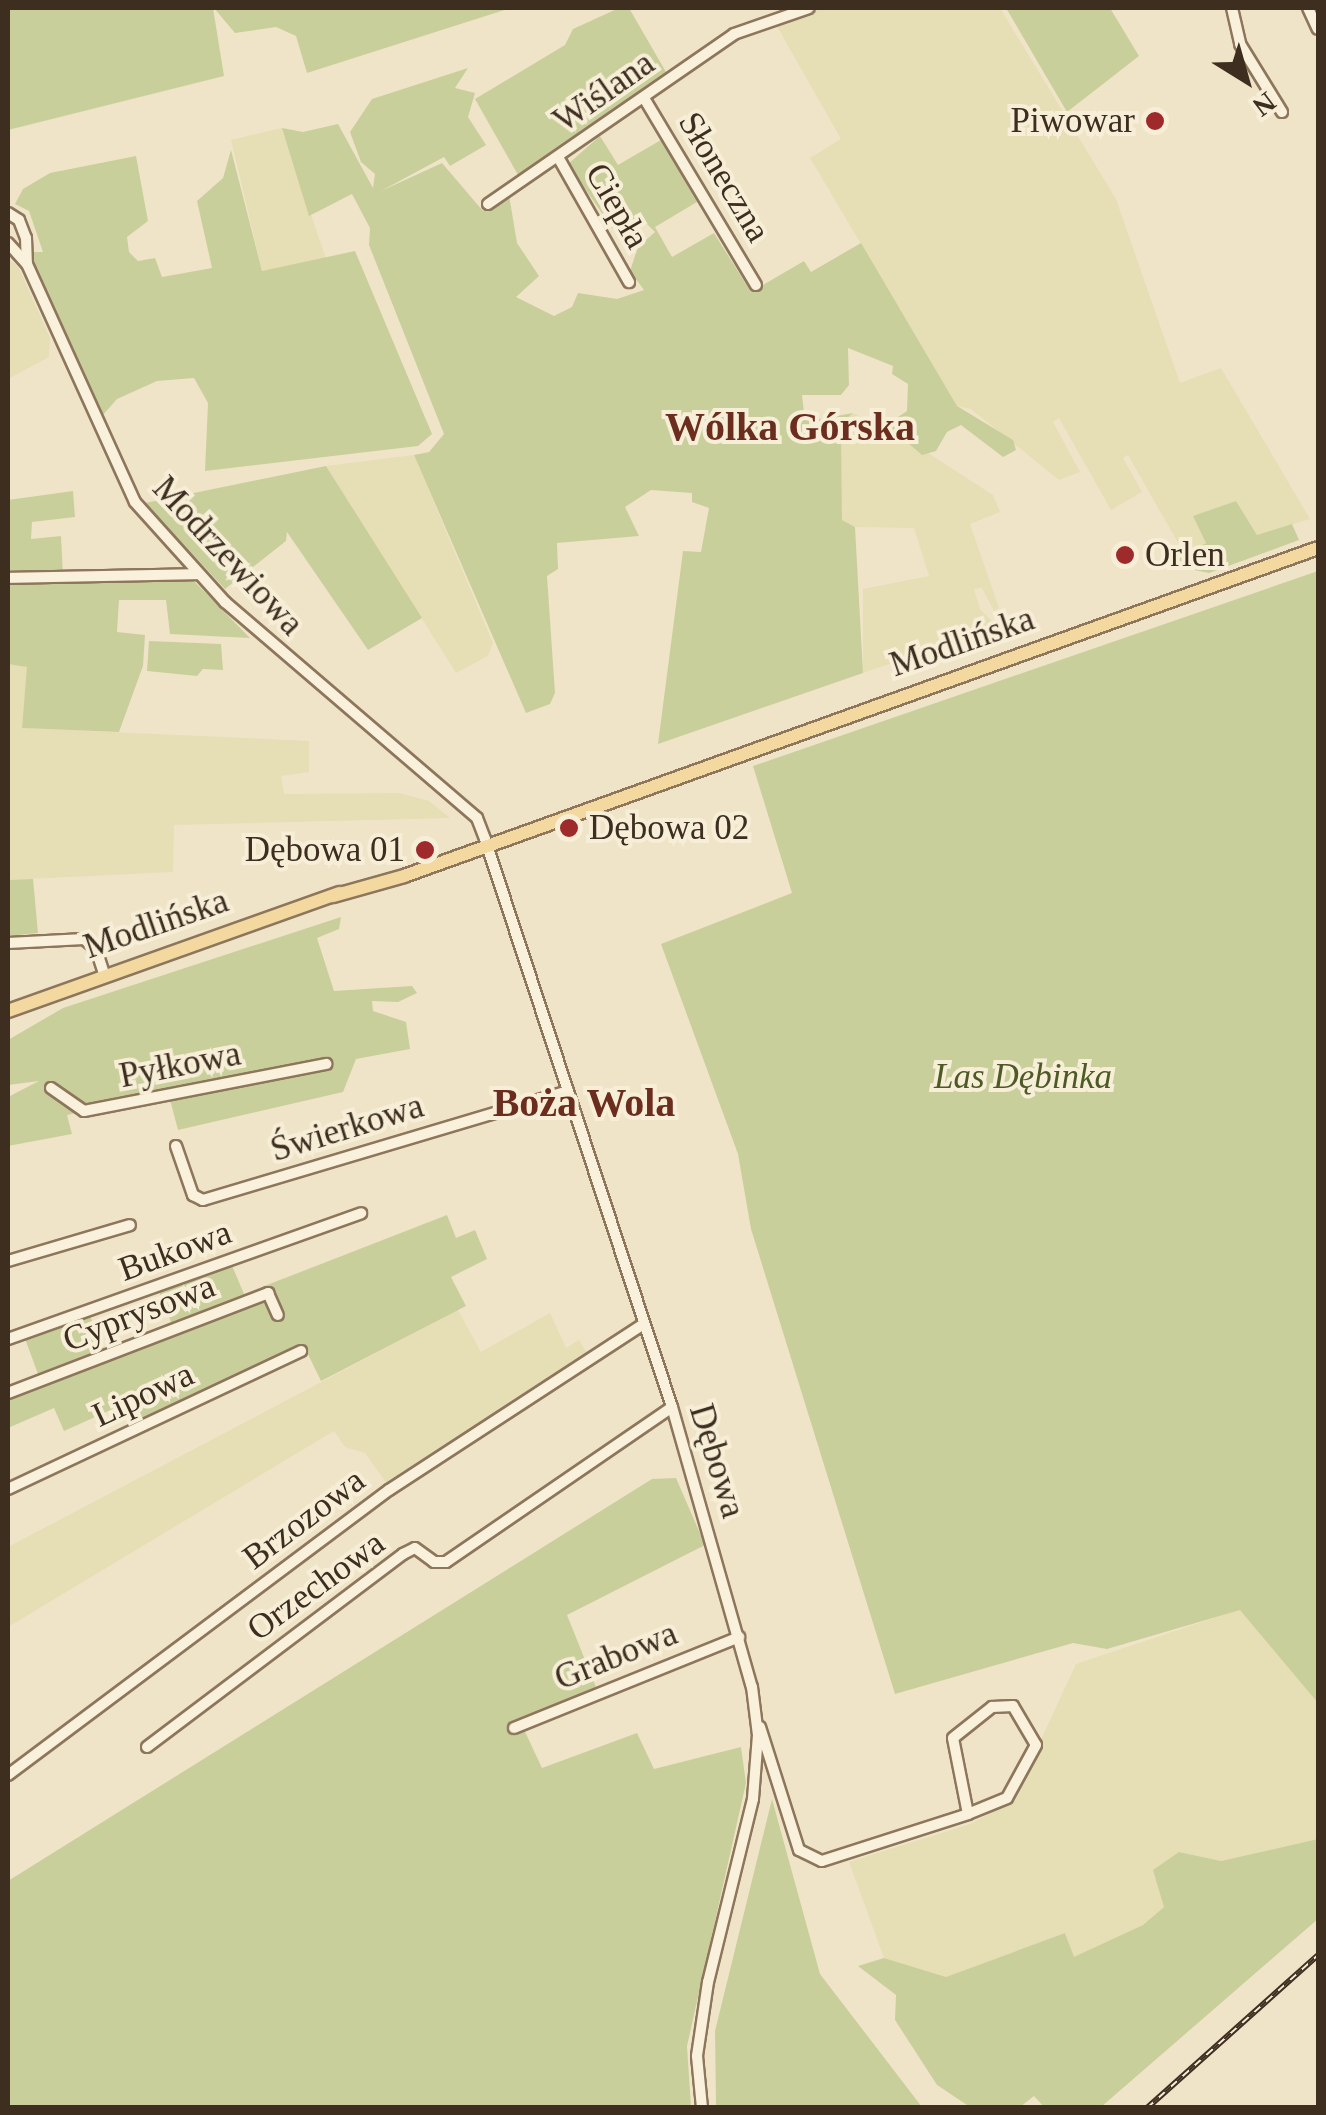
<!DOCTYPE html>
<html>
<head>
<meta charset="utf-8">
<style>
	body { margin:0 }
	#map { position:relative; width:1326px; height:2115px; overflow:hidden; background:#f0e4c8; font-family:Georgia,serif }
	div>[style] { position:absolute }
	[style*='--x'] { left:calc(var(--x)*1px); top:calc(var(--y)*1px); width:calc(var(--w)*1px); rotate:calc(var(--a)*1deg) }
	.farmland>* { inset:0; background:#e6deb5 }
	.green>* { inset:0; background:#c9cf9b }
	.roads { filter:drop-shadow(2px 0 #8d765c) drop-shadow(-2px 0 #8d765c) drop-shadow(0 2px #8d765c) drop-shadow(0 -2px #8d765c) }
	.minor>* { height:10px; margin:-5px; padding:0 5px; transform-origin:5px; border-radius:5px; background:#faf1dc }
	.major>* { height:12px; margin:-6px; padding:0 6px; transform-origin:6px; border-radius:6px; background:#f3d9a0 }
	.rail>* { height:6px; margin-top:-3px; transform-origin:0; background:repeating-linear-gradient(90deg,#f7eed8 0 8px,#3d2e20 0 16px); box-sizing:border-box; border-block:2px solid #3d2e20 }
	.dots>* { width:28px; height:28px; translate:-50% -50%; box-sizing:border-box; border:5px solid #f7eed8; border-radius:50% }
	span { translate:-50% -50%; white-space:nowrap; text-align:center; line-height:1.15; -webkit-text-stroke:8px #f7eed8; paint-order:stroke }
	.street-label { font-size:35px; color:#3d2e20 }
	.poi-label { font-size:35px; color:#3d2e20 }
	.right { translate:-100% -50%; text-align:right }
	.left { translate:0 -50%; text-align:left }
	.park-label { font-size:35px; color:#4d5a26; font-style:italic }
	.quarter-label { font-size:40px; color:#6b2e1e; font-weight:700 }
	.frame { position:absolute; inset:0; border:10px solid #3d2e20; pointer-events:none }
	.north { position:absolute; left:1196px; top:30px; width:100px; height:100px; -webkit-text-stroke:8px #f7eed8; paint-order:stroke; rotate:143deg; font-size:28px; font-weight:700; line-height:40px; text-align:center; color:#3d2e20 }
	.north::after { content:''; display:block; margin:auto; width:35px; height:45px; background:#3d2e20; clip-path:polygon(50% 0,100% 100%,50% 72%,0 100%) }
</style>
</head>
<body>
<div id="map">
	<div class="farmland">
		<div style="clip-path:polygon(817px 8px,1000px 8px,1116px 199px,1180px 383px,1221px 368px,1310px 519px,1257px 535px,1236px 501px,1194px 516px,1207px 542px,1185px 555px,1128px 455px,1123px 458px,1142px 492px,1111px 510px,1059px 418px,1053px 422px,1080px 472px,1059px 480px,971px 409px,957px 406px,810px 158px,841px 139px,774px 21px)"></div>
		<div style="clip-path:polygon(282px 128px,327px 262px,262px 271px,231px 140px)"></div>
		<div style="clip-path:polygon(8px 258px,19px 268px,50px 338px,49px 357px,8px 379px)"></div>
		<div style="clip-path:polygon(853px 413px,894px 431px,993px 495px,1000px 512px,970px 524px,999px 608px,994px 611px,982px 588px,974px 589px,980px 609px,998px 627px,863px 673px,863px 589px,929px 576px,914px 528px,855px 527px,842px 520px,841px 424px)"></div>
		<div style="clip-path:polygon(414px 455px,493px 643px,488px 656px,456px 673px,326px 466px)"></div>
		<div style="clip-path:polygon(8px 664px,28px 666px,22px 728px,309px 741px,309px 772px,281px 776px,284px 794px,399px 793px,429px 801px,450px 818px,174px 825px,173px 872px,8px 880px)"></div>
		<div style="clip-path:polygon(458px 1310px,481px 1352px,550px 1313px,566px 1348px,579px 1340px,587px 1353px,388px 1485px,365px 1453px,345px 1447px,334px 1431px,8px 1627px,8px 1547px)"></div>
		<div style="clip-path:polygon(1241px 1609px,1318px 1703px,1318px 1839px,1221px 1861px,1179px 1852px,1164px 1907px,1143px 1925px,1074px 1958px,1065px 1933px,946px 1977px,884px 1958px,849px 1862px,970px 1824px,1012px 1802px,1076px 1664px)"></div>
	</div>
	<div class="green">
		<div style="clip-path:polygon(8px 8px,213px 8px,224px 76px,8px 130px)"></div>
		<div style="clip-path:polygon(214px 8px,511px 8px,307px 73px,296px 36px,276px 27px,235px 33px)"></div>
		<div style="clip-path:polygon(619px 8px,629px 8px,666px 72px,518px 175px,475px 99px,565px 45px,573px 29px)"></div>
		<div style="clip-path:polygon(1006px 8px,1110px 8px,1139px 56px,1067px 112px)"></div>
		<div style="clip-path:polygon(468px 68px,455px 88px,475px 93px,468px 117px,486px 145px,450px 166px,444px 157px,381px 191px,442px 163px,483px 211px,509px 195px,517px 243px,539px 276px,516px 297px,554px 316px,572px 307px,578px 293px,617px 299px,644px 290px,630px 271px,638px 247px,655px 232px,647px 224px,617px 235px,568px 164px,600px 136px,618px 165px,661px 140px,697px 202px,655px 227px,672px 257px,714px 233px,751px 292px,804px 261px,811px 272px,861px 243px,957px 406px,1013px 440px,1016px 450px,1003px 457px,961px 425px,947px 432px,936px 451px,922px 455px,894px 431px,880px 429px,907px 411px,908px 384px,892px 374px,893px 366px,848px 348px,849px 385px,841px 395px,802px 395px,804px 412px,820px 419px,853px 413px,841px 424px,842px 520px,855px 527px,863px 673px,658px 744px,683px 551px,701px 552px,709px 508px,692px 502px,692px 493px,651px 490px,625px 507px,639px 536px,557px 543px,558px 569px,547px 576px,555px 693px,550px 704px,526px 713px,414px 455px,429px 452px,444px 434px,369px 245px,370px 228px,352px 194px,309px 216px,282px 128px,303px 132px,338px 124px,373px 188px,375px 174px,361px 162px,350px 132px,372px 99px)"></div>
		<div style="clip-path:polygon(231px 150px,262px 271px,355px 251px,432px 434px,418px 446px,205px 471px,208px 403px,194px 378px,157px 381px,117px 399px,102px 416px,36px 277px,31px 252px,43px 252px,29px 211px,15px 204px,23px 189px,50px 173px,136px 156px,148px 221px,127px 237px,129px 252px,138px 261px,155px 258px,162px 277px,212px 268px,197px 201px,223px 178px)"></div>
		<div style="clip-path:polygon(326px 466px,422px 618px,368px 650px,287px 532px,286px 541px,225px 589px,145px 503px)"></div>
		<div style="clip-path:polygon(73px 491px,75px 517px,32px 522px,31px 539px,61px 536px,63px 575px,188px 575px,250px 638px,170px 634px,166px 600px,119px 600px,117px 632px,145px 635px,143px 666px,119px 732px,22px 728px,27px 667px,8px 664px,8px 500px)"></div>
		<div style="clip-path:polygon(1236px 501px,1257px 535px,1292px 524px,1299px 540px,1209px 573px,1185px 568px,1168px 552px,1179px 545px,1185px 555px,1206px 543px,1193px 516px)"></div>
		<div style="clip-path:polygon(1318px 571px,1318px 1703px,1240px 1610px,1107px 1649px,1073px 1643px,895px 1694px,751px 1229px,738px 1154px,661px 944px,792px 893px,753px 766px)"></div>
		<div style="clip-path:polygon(149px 641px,221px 644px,223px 670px,203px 669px,197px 676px,147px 671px)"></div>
		<div style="clip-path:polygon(33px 879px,38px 933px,8px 936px,8px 880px)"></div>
		<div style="clip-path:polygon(341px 917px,339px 929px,317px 938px,334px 991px,412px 986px,417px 993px,398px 1002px,372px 1001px,373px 1011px,406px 1022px,410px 1049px,356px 1059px,343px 1092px,178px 1130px,168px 1092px,67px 1115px,72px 1134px,8px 1146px,8px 1097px,39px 1081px,8px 1085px,8px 1040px,63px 1008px)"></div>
		<div style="clip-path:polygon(447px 1215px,456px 1238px,475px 1230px,487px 1259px,451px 1277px,466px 1306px,321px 1381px,304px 1346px,141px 1422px,133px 1400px,64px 1431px,54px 1408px,8px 1428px,8px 1386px,38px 1374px,24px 1336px,89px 1314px,104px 1349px,171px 1322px,158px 1289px,231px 1263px,244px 1294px)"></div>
		<div style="clip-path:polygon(676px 1478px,705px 1545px,567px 1615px,598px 1692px,520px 1721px,542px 1768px,637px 1733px,654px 1769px,741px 1747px,746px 1783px,687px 2046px,691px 2107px,8px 2108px,8px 1881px,652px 1479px)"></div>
		<div style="clip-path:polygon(772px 1799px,820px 1974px,922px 2107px,716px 2107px,715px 2031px)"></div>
		<div style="clip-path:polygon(1318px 1839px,1318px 1919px,1101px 2107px,1044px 2107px,1034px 2096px,1020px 2107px,970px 2107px,937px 2085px,895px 2020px,896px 1995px,858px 1966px,884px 1958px,946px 1977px,1065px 1933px,1074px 1957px,1143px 1925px,1164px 1907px,1153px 1870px,1179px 1852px,1221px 1861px)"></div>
	</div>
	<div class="roads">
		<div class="minor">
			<div style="--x:1232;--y:8;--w:37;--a:77"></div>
			<div style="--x:1240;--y:44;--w:80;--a:58.3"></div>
			<div style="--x:1308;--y:8;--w:23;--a:65"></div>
			<div style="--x:644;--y:98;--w:218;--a:59.1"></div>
			<div style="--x:558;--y:157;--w:144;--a:60.4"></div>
			<div style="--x:488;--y:204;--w:299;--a:-34.6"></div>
			<div style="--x:734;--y:34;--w:79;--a:-19.1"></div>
			<div style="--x:8;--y:213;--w:13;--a:32"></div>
			<div style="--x:19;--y:220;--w:19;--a:69"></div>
			<div style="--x:26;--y:238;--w:25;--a:88"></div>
			<div style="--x:8;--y:243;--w:28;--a:48"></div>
			<div style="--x:27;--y:264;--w:261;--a:65.6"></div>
			<div style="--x:135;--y:502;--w:135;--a:48"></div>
			<div style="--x:225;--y:602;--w:332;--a:40.6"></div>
			<div style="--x:477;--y:818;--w:22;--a:69"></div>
			<div style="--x:485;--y:839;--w:598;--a:71.78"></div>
			<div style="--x:672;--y:1407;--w:291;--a:74.1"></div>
			<div style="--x:752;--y:1687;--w:48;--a:82.9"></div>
			<div style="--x:758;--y:1735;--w:64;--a:94.5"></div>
			<div style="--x:753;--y:1799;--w:188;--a:103.8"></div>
			<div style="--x:708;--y:1982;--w:75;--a:98.5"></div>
			<div style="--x:697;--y:2056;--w:52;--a:84.5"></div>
			<div style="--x:8;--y:578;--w:191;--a:-1.2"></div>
			<div style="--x:8;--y:943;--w:76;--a:-3"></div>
			<div style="--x:84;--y:939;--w:16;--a:40"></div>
			<div style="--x:96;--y:949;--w:25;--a:72"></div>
			<div style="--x:51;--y:1088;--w:40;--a:34.9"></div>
			<div style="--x:84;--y:1111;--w:247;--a:-11"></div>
			<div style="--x:176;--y:1146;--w:52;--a:70.9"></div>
			<div style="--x:193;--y:1195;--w:11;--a:27"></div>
			<div style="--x:203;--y:1200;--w:381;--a:-16.6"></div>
			<div style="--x:8;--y:1261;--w:127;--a:-16.4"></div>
			<div style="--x:8;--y:1339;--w:375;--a:-19.6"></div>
			<div style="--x:8;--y:1393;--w:279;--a:-21"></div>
			<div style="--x:268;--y:1293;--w:24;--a:66"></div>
			<div style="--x:8;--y:1489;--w:324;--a:-25.2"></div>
			<div style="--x:760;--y:1727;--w:129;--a:72.4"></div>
			<div style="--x:799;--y:1850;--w:25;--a:26"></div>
			<div style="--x:822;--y:1861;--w:153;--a:-17.8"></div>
			<div style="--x:968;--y:1814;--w:77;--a:-101.2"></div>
			<div style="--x:953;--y:1738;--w:50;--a:-38.5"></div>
			<div style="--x:992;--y:1707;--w:21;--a:-3"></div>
			<div style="--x:1013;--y:1706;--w:45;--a:59.5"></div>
			<div style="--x:1036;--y:1745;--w:60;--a:118.7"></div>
			<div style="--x:1007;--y:1798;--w:42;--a:157.7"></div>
			<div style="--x:514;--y:1728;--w:243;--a:-22"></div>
			<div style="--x:147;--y:1747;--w:321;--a:-37"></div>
			<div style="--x:403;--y:1554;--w:13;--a:-27"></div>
			<div style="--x:415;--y:1548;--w:24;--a:36"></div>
			<div style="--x:434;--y:1562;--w:12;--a:0"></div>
			<div style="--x:446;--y:1562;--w:274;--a:-34.4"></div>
			<div style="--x:8;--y:1775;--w:476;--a:-36.8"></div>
			<div style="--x:389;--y:1490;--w:304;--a:-33.1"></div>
		</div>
		<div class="major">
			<div style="--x:333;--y:896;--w:74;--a:-15.7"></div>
			<div style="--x:404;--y:876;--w:971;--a:-19.74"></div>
			<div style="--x:8;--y:1011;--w:352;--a:-19.6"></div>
		</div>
	</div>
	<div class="rail">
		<div style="--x:1147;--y:2108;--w:229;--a:-41.8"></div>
	</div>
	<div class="dots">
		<div style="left:1155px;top:121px;background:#9e2a2b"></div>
		<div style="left:1125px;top:555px;background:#9e2a2b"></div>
		<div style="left:569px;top:828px;background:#9e2a2b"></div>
		<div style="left:425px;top:850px;background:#9e2a2b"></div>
	</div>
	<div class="street-label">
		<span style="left:604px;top:92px;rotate:-35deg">Wiślana</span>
		<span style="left:724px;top:177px;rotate:59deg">Słoneczna</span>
		<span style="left:617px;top:206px;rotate:60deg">Ciepła</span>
		<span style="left:228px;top:556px;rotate:47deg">Modrzewiowa</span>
		<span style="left:962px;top:642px;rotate:-19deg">Modlińska</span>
		<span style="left:156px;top:924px;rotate:-19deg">Modlińska</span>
		<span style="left:180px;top:1065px;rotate:-11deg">Pyłkowa</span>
		<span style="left:347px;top:1128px;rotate:-17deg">Świerkowa</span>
		<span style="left:175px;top:1251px;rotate:-20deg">Bukowa</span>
		<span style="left:139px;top:1313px;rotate:-21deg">Cyprysowa</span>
		<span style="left:143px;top:1395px;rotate:-25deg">Lipowa</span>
		<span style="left:717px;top:1461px;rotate:73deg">Dębowa</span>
		<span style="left:304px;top:1519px;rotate:-37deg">Brzozowa</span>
		<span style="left:316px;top:1586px;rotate:-36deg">Orzechowa</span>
		<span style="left:616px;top:1656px;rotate:-22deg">Grabowa</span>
	</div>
	<div class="poi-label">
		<span class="right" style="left:1135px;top:121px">Piwowar</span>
		<span class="left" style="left:1145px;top:555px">Orlen</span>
		<span class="left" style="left:589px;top:828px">Dębowa 02</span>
		<span class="right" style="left:405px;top:850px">Dębowa 01</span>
	</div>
	<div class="park-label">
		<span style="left:1023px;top:1077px">Las Dębinka</span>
	</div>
	<div class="quarter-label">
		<span style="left:790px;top:427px">Wólka Górska</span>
		<span style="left:584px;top:1103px">Boża Wola</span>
	</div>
	<div class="frame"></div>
	<div class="north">N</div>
</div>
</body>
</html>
